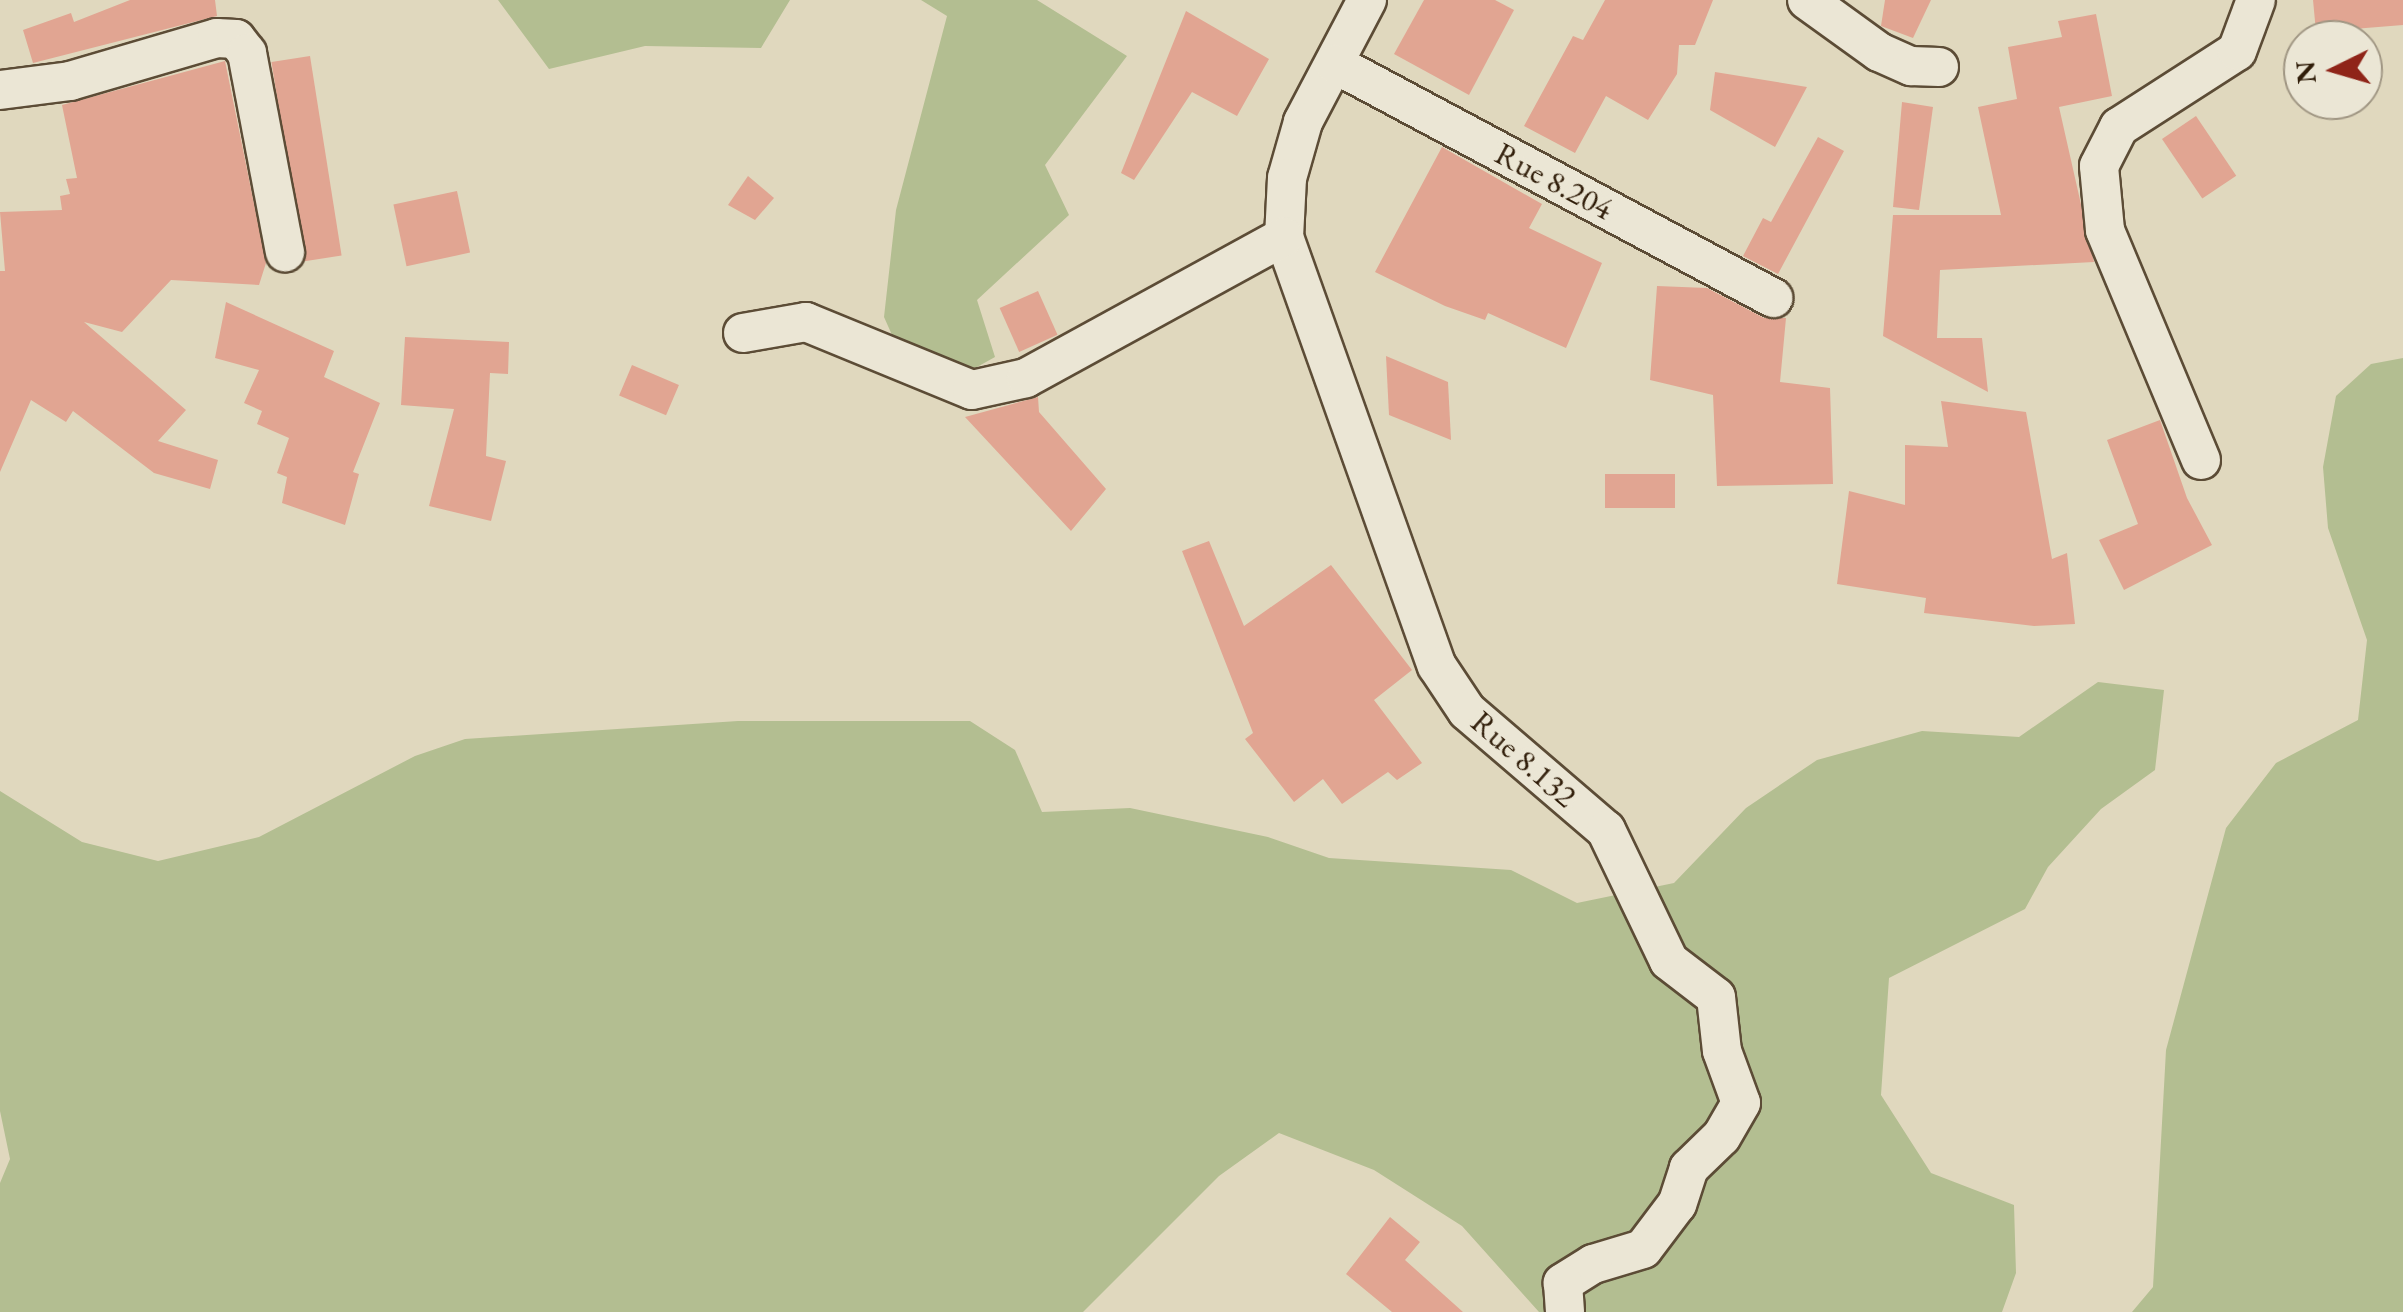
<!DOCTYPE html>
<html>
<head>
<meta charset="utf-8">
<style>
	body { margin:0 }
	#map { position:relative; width:2403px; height:1312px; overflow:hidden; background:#e0d8be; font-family:"EB Garamond",serif }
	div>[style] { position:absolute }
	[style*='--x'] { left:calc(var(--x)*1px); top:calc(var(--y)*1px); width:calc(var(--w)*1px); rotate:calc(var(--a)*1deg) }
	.green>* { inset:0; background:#b3be91 }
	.building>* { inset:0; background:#e1a592; transform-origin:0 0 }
	.roads { filter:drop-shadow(2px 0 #5c4c36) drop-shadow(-2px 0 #5c4c36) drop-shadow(0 2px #5c4c36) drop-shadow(0 -2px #5c4c36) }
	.street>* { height:38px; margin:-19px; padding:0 19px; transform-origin:19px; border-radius:19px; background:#ebe6d5 }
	span { translate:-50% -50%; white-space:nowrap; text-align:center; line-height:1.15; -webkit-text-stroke:10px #ebe6d5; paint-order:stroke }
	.street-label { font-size:32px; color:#301d09 }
	.north { position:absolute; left:2283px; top:20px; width:100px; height:100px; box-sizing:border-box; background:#ebe6d5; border:2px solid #a09683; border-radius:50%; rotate:265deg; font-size:28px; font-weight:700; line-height:40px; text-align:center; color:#301d09 }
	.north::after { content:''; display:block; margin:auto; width:35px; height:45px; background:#8f2418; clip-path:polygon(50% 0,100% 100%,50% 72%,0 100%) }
</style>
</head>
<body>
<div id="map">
	<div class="green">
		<div style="clip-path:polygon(498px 0,790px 0,761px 48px,645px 46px,549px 69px)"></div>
		<div style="clip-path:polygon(921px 0,1037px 0,1127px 56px,1045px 165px,1069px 215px,977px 300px,995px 357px,959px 377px,900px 353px,884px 317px,896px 210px,947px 16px)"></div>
		<div style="clip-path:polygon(2403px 358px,2403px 1312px,2132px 1312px,2153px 1287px,2166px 1050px,2226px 828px,2276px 763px,2358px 720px,2367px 640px,2328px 528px,2323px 467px,2336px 396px,2371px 364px)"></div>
		<div style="clip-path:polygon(2098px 682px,2164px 690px,2155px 770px,2101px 809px,2048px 867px,2025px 909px,1889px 978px,1881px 1095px,1931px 1173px,2014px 1205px,2016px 1273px,2002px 1312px,1539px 1312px,1462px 1226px,1374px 1170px,1279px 1133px,1219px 1176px,1083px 1312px,0 1312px,0 1183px,10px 1159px,0 1111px,0 791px,82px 842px,158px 861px,259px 837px,415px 756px,465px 739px,738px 721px,970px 721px,1015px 750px,1042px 812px,1130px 808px,1268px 837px,1329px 858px,1511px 870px,1577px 903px,1674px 883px,1746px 808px,1817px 760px,1922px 731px,2019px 737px)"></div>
	</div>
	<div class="building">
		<div style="clip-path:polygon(130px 0,215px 0,217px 16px,33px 63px,23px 30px,71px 13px,74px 22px)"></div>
		<div style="clip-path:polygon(1424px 0,1495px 0,1514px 10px,1469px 95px,1394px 54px)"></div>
		<div style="clip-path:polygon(1605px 0,1713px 0,1695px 45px,1679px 45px,1677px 74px,1648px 120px,1606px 96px,1575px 153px,1524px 126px,1573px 36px,1583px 40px)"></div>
		<div style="clip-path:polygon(1885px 0,1931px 0,1913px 38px,1881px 26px)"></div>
		<div style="clip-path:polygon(2313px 0,2403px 0,2403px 25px,2316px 32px)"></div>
		<div style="clip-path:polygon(1186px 11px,1269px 59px,1237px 116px,1192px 92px,1134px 180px,1121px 173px)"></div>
		<div style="clip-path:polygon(2096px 14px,2112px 96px,2059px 107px,2094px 262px,1940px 270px,1937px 338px,1982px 338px,1988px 392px,1883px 336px,1893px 215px,2001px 215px,1978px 107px,2017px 99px,2008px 47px,2062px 37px,2058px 21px)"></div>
		<div style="left:310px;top:56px;width:202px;height:39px;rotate:81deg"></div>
		<div style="clip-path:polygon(225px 61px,266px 263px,259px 285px,171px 280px,122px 332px,84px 322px,186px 410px,158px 441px,218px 460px,210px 489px,154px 473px,73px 411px,66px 422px,31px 400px,0 472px,0 271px,5px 271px,0 212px,62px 210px,60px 196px,70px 194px,66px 179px,77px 178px,62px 105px)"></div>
		<div style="clip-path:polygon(1715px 72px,1807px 87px,1775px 147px,1710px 110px)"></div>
		<div style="clip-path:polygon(1902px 102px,1933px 107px,1919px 210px,1893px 207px)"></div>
		<div style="left:2196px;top:116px;width:72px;height:41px;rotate:56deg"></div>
		<div style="clip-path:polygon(1818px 137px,1844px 151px,1778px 274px,1743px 256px,1763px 218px,1771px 222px)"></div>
		<div style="clip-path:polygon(1442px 147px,1542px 204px,1529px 228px,1602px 263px,1566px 348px,1488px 313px,1485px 320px,1445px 306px,1375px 272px)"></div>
		<div style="clip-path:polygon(748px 176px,774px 198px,755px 220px,728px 205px)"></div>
		<div style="left:457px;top:191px;width:63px;height:65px;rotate:78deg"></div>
		<div style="clip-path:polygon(1657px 286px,1707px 288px,1764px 318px,1786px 318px,1780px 382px,1830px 388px,1833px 484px,1717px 486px,1713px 395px,1650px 380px)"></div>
		<div style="left:1038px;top:291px;width:48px;height:42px;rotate:66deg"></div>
		<div style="clip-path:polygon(226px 302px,334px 351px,324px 377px,380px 403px,353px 472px,359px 474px,345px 525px,282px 503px,287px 477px,277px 473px,289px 438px,257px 424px,262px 411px,244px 403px,259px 370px,215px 358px)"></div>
		<div style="clip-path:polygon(405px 337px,509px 342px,508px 374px,490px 373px,486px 456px,506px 461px,491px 521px,429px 506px,454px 409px,401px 405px)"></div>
		<div style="clip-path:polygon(1386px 356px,1448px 382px,1451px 440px,1389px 415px)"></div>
		<div style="left:632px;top:365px;width:51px;height:33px;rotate:23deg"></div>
		<div style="clip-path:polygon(1038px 397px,1039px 412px,1106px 489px,1071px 531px,965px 417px)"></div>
		<div style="clip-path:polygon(1941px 401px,2026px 412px,2052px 559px,2067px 553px,2075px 624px,2034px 626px,1924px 613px,1926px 598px,1837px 584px,1849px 491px,1905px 505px,1905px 445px,1948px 447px)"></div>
		<div style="clip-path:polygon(2160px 420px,2187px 498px,2212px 545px,2124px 590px,2099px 540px,2138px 524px,2107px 440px)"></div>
		<div style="left:1605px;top:474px;width:70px;height:34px"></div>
		<div style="clip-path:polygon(1209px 541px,1244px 626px,1331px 565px,1412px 670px,1374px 700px,1422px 763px,1397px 780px,1388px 772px,1342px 804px,1323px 779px,1294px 802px,1245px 739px,1253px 733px,1182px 551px)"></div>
		<div style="clip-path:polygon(1390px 1217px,1420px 1242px,1405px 1260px,1463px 1312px,1392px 1312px,1346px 1274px)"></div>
	</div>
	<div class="roads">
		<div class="street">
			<div style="--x:1367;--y:0;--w:138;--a:117.7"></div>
			<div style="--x:1303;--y:122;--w:58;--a:105.9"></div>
			<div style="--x:1287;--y:178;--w:59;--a:92.9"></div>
			<div style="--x:1284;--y:237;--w:455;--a:70.4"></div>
			<div style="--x:1437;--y:666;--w:54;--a:56.3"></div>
			<div style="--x:1467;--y:711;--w:183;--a:40.6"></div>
			<div style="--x:1606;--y:830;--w:145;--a:64.3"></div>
			<div style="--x:1669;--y:961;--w:59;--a:37.5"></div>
			<div style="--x:1716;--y:997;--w:54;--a:83.7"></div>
			<div style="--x:1722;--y:1051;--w:55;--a:69.9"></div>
			<div style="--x:1741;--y:1103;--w:39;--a:120"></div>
			<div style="--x:1721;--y:1137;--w:45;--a:135.9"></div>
			<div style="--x:1689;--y:1168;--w:38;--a:108"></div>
			<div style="--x:1677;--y:1204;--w:56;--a:127.1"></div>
			<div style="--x:1643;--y:1249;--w:52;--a:163.3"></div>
			<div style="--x:1593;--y:1264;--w:36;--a:148"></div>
			<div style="--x:1563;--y:1283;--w:29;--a:86"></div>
			<div style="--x:1807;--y:0;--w:89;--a:35.8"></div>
			<div style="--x:1879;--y:52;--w:35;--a:24"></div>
			<div style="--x:1911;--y:66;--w:28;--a:2"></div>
			<div style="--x:1335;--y:64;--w:497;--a:28.1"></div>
			<div style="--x:0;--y:90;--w:71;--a:-7.3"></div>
			<div style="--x:70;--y:81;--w:153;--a:-16.3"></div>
			<div style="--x:217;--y:38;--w:19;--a:3"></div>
			<div style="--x:236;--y:39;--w:18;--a:52"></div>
			<div style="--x:247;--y:53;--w:203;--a:79.2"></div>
			<div style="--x:743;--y:333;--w:64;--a:-9.9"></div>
			<div style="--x:806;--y:322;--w:179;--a:22.3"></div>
			<div style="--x:972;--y:390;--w:55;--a:-12.5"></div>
			<div style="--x:1026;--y:378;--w:294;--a:-28.7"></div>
			<div style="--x:2201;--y:460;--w:249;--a:-112.7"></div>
			<div style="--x:2105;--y:230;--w:64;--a:-95.4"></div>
			<div style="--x:2099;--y:166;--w:44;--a:-62.9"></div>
			<div style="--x:2119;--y:127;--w:140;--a:-32.8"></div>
			<div style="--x:2237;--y:51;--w:54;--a:-69.6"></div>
		</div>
	</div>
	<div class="street-label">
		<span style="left:1554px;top:181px;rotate:28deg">Rue 8.204</span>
		<span style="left:1524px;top:759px;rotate:41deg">Rue 8.132</span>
	</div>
	<div class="north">N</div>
</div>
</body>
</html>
